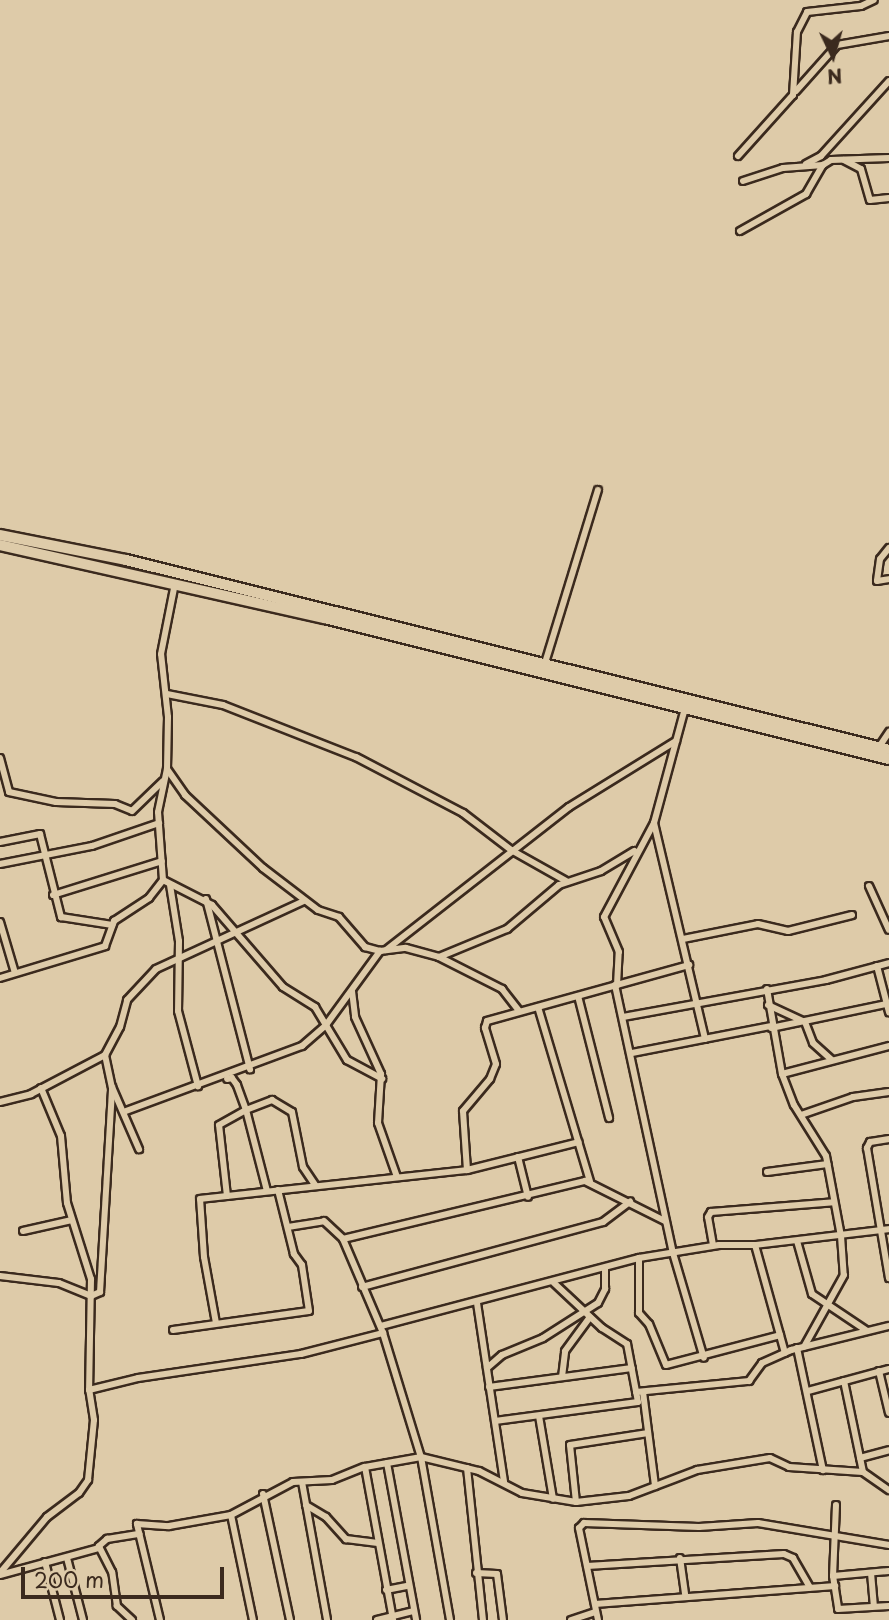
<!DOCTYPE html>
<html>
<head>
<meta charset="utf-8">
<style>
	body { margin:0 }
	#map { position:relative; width:889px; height:1620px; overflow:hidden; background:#decba9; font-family:"Playpen Sans",sans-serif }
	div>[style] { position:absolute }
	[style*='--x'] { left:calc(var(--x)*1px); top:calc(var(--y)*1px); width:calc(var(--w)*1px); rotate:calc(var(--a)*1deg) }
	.roads { filter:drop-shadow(2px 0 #3b2a1e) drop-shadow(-2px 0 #3b2a1e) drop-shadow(0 2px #3b2a1e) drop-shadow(0 -2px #3b2a1e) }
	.minor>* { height:6px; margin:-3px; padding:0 3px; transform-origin:3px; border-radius:3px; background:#decba9 }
	.primary>* { height:10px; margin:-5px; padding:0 5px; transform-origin:5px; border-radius:5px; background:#decba9 }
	span { translate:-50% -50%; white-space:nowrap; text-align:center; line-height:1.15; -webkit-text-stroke:7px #decba9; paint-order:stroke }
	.north { position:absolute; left:798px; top:21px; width:70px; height:70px; -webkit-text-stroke:5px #decba9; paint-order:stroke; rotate:175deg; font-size:19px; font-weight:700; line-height:28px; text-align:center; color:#3b2a1e }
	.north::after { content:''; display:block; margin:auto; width:24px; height:32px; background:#3b2a1e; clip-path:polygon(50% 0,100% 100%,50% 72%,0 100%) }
	.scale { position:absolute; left:21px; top:1567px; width:203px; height:32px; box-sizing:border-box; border:4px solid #3b2a1e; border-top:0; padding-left:9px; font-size:21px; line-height:24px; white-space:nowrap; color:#3b2a1e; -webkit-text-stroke:5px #decba9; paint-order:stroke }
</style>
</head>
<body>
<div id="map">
	<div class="roads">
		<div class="minor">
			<div style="--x:796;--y:91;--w:62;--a:-48.3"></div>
			<div style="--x:837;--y:45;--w:53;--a:-9.8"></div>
			<div style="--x:738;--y:156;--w:82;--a:-48"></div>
			<div style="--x:793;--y:95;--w:63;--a:-86.4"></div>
			<div style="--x:797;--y:32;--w:22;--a:-63"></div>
			<div style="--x:807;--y:12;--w:54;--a:-6.3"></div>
			<div style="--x:861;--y:6;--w:14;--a:-25"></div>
			<div style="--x:844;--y:160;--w:19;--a:28"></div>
			<div style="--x:861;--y:169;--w:32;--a:74"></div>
			<div style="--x:870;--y:200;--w:19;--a:-6"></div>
			<div style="--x:806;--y:164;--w:17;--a:-28"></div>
			<div style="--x:821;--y:156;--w:101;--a:-47.8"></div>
			<div style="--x:743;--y:181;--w:42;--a:-18"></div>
			<div style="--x:783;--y:168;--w:40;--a:-4.3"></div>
			<div style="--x:740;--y:231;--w:76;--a:-29.3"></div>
			<div style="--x:806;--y:194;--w:34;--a:-60"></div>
			<div style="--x:823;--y:165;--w:9;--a:-32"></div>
			<div style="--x:831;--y:160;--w:58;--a:-2"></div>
			<div style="--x:889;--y:548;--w:14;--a:129"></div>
			<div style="--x:880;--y:559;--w:22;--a:98"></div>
			<div style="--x:877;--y:581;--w:12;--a:-9"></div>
			<div style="--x:545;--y:663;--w:181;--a:-73"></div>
			<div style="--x:167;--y:694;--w:57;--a:11.1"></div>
			<div style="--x:223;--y:705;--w:143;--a:21.4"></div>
			<div style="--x:356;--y:757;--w:121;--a:27.6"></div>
			<div style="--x:463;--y:813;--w:61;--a:37.6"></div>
			<div style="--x:511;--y:850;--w:63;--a:29.4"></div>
			<div style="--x:877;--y:750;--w:22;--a:-56"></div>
			<div style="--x:0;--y:758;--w:35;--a:75"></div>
			<div style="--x:9;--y:792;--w:48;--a:12"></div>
			<div style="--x:56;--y:802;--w:59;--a:1.9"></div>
			<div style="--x:115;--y:804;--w:18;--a:22"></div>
			<div style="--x:132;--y:811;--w:43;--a:-44.1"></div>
			<div style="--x:167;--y:769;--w:32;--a:55"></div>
			<div style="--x:185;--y:795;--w:107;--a:43.1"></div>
			<div style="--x:263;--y:868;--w:69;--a:37.4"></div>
			<div style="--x:318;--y:910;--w:22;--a:18"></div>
			<div style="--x:339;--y:917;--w:40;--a:49"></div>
			<div style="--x:365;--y:947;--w:16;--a:15"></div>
			<div style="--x:380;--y:951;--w:26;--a:-7"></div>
			<div style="--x:406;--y:948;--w:34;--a:15"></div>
			<div style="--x:439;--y:957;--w:71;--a:26.9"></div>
			<div style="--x:502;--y:989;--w:28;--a:52"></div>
			<div style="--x:654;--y:823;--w:222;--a:76.7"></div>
			<div style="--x:0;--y:842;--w:41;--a:-11.3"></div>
			<div style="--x:40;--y:834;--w:86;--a:75.8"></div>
			<div style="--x:61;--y:917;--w:52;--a:8.9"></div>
			<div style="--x:0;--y:864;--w:94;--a:-11.1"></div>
			<div style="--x:92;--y:846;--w:71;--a:-18.9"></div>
			<div style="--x:163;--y:880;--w:55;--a:27"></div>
			<div style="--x:212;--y:905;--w:108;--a:49.1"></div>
			<div style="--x:283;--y:987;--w:38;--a:32"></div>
			<div style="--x:315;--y:1007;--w:62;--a:58.9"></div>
			<div style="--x:347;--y:1060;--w:40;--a:28"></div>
			<div style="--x:170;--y:885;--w:57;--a:80.9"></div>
			<div style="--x:179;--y:941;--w:70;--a:90.8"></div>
			<div style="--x:178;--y:1011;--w:78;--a:75.1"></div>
			<div style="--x:869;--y:886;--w:48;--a:65.6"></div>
			<div style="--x:53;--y:895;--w:114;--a:-17.3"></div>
			<div style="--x:206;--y:899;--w:176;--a:75.5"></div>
			<div style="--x:0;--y:922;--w:53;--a:73.6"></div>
			<div style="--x:683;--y:939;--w:76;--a:-11.3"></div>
			<div style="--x:758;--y:924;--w:31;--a:13"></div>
			<div style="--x:788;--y:931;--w:66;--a:-14"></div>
			<div style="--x:386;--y:950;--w:232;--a:-38"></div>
			<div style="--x:569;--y:807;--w:126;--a:-31.7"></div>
			<div style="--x:439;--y:957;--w:74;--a:-22.4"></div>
			<div style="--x:507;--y:929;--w:68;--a:-40.2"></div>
			<div style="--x:559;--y:885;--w:44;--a:-18.4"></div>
			<div style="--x:601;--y:871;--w:39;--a:-31"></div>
			<div style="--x:877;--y:966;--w:48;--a:75.4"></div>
			<div style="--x:0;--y:978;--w:110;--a:-16.9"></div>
			<div style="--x:105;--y:946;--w:27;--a:-70"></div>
			<div style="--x:114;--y:921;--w:42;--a:-33.3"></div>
			<div style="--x:149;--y:898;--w:23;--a:-52"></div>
			<div style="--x:163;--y:880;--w:68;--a:-94.2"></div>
			<div style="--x:158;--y:812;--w:44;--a:-78.2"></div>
			<div style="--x:167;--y:769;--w:52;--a:-88.9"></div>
			<div style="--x:168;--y:717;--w:63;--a:-96.3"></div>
			<div style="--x:161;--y:654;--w:72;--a:-78.8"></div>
			<div style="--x:615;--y:985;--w:274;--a:77.8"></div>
			<div style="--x:673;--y:1253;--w:109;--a:73.6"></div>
			<div style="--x:617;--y:985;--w:33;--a:-87"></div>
			<div style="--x:619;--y:952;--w:38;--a:-113"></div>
			<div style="--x:604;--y:917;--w:106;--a:-62"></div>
			<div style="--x:654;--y:823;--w:119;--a:-74.9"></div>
			<div style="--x:767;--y:989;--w:86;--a:80"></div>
			<div style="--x:782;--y:1074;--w:33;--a:69"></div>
			<div style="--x:794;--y:1105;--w:60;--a:57.9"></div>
			<div style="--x:826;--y:1156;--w:81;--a:79.4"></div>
			<div style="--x:841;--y:1236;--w:39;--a:86"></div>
			<div style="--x:844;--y:1275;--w:82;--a:119.1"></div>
			<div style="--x:352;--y:991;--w:26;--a:83"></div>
			<div style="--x:355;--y:1017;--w:63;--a:65.5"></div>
			<div style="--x:381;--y:1074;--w:49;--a:93.5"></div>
			<div style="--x:378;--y:1123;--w:57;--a:70.6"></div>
			<div style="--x:578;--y:996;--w:126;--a:75.7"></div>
			<div style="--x:768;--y:1005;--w:41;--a:24.7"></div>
			<div style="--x:805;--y:1022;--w:22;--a:69"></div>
			<div style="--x:813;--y:1043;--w:25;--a:42"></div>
			<div style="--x:538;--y:1007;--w:182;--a:73.4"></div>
			<div style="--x:623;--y:1017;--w:206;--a:-10.3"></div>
			<div style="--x:826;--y:980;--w:65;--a:-15.1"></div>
			<div style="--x:771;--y:1028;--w:117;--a:-11.8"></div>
			<div style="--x:632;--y:1053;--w:142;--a:-11"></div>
			<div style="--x:105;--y:1055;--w:33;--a:78"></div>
			<div style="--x:112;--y:1087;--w:68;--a:66.5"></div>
			<div style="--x:782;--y:1074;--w:111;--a:-14.7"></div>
			<div style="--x:41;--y:1088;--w:52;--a:67.4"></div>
			<div style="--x:61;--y:1136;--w:67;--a:84.9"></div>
			<div style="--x:67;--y:1203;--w:80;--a:72.5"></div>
			<div style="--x:91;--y:1279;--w:111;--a:91"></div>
			<div style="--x:0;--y:1102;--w:32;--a:-14"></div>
			<div style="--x:31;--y:1094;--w:84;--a:-27.8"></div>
			<div style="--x:105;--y:1055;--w:32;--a:-62"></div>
			<div style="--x:120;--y:1027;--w:28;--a:-75"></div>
			<div style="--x:127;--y:1000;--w:42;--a:-46.9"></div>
			<div style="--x:156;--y:969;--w:163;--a:-24.7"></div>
			<div style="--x:126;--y:1111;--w:188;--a:-20.3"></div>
			<div style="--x:302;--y:1046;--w:32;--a:-41"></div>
			<div style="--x:326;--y:1025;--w:92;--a:-53.9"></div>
			<div style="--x:801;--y:1115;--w:55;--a:-19.1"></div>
			<div style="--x:853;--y:1097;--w:36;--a:-8"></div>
			<div style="--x:889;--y:1139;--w:19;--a:171"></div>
			<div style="--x:870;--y:1142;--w:7;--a:117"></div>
			<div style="--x:867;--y:1148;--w:132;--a:80.4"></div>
			<div style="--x:518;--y:1157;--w:41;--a:76"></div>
			<div style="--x:467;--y:1170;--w:59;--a:-93.9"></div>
			<div style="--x:463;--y:1111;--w:42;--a:-49.8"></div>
			<div style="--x:490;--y:1079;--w:16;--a:-68"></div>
			<div style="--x:496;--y:1064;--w:38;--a:-107"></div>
			<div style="--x:485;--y:1028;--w:7;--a:-74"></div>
			<div style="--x:487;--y:1021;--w:210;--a:-15.5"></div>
			<div style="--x:767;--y:1172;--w:61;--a:-7.6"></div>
			<div style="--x:267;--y:1191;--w:84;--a:-104.5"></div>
			<div style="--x:246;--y:1110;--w:28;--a:-21"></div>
			<div style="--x:272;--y:1100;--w:23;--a:31"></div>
			<div style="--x:292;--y:1112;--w:56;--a:78.7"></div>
			<div style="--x:303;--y:1167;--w:22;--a:56"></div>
			<div style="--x:227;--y:1196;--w:71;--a:-96.4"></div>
			<div style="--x:219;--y:1125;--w:31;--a:-29"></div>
			<div style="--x:246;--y:1110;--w:27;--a:-110"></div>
			<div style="--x:237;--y:1085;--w:9;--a:-126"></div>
			<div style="--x:232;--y:1078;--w:5;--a:169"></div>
			<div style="--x:288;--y:1227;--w:36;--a:-9"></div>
			<div style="--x:324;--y:1221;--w:26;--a:43"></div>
			<div style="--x:343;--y:1239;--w:102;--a:66.9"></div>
			<div style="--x:383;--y:1333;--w:130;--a:73"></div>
			<div style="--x:421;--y:1457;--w:166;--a:79.9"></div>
			<div style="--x:23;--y:1231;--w:50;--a:-12.7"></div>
			<div style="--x:343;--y:1239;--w:249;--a:-13.5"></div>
			<div style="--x:585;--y:1181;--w:89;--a:26.6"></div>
			<div style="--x:797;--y:1241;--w:55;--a:74.2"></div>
			<div style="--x:812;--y:1294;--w:66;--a:33.9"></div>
			<div style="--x:713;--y:1245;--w:28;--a:-100"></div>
			<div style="--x:708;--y:1217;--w:6;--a:-59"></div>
			<div style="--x:711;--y:1212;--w:123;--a:-4.6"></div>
			<div style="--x:755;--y:1245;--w:112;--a:74.5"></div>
			<div style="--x:639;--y:1258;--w:55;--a:90"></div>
			<div style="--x:639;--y:1313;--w:15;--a:48"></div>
			<div style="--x:649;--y:1324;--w:44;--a:67.5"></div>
			<div style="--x:666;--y:1365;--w:118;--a:-14.7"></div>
			<div style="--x:0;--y:1276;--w:59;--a:6.8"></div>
			<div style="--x:59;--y:1283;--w:35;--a:22"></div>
			<div style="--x:91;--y:1296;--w:10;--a:-24"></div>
			<div style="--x:100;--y:1292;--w:205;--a:-86.6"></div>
			<div style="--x:362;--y:1287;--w:250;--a:-15.1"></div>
			<div style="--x:603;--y:1222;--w:34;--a:-37"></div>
			<div style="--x:477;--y:1303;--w:181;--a:81.4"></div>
			<div style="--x:216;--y:1323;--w:67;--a:-100.3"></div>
			<div style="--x:204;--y:1257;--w:58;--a:-93.9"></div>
			<div style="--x:200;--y:1199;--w:269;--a:-6.2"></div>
			<div style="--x:467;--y:1170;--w:115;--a:-14"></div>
			<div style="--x:381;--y:1326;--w:267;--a:-14.8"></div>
			<div style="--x:639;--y:1258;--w:81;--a:-9.2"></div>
			<div style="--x:719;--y:1245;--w:36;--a:0"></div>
			<div style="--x:755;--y:1245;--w:135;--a:-6.8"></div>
			<div style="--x:173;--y:1330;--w:137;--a:-8"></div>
			<div style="--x:309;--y:1311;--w:47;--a:-98.7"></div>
			<div style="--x:302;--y:1265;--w:14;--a:-126"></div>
			<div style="--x:294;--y:1254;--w:66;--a:-104"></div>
			<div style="--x:797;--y:1348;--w:125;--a:78"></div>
			<div style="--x:487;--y:1368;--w:20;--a:-41"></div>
			<div style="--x:502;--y:1355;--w:44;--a:-22.5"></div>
			<div style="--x:543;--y:1338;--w:65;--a:-32.5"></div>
			<div style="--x:598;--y:1303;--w:16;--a:-63"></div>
			<div style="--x:605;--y:1289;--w:20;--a:-90"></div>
			<div style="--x:879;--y:1371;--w:43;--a:76.6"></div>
			<div style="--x:562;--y:1377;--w:26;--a:-83"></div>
			<div style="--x:565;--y:1351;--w:42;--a:-53.7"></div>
			<div style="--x:844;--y:1381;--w:93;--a:78.2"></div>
			<div style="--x:489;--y:1387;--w:144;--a:-7.6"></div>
			<div style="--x:808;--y:1391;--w:84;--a:-15.2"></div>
			<div style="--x:636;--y:1392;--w:114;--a:-5.6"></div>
			<div style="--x:749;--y:1381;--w:22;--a:-54"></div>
			<div style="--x:762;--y:1363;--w:32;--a:-24"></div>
			<div style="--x:791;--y:1350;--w:101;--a:-13.8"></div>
			<div style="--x:643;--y:1392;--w:95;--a:82.7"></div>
			<div style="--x:539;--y:1416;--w:84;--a:80.4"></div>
			<div style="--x:495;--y:1421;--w:144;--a:-7.6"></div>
			<div style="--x:638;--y:1402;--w:59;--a:-100.7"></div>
			<div style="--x:627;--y:1344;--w:30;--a:-147"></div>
			<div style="--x:602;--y:1328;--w:66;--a:-136.8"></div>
			<div style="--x:860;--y:1458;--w:30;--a:-15"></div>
			<div style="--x:387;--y:1463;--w:160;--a:79.5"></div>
			<div style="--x:365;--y:1467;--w:156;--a:79.6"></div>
			<div style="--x:467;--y:1468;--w:153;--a:84"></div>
			<div style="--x:302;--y:1482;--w:140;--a:79.7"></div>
			<div style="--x:263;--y:1494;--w:129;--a:77.9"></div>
			<div style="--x:576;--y:1502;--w:57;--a:-96"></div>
			<div style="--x:570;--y:1445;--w:79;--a:-8.7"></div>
			<div style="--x:306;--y:1505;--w:23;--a:31"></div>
			<div style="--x:326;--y:1517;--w:30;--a:48"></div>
			<div style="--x:346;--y:1539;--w:32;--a:7"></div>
			<div style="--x:836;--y:1505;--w:71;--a:92.4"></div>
			<div style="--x:833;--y:1576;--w:33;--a:81"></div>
			<div style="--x:838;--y:1609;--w:51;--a:-3.4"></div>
			<div style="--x:231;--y:1515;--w:107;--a:78.2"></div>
			<div style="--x:67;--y:1558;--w:64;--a:75.5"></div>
			<div style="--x:680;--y:1558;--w:37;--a:82"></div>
			<div style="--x:45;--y:1562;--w:60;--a:75.5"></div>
			<div style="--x:587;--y:1566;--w:197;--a:-3.5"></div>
			<div style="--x:784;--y:1554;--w:10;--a:24"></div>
			<div style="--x:793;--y:1558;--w:34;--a:60"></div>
			<div style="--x:0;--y:1573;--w:73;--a:-50"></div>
			<div style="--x:47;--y:1517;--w:40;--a:-37"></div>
			<div style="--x:79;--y:1493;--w:16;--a:-55"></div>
			<div style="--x:88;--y:1480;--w:60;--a:-84.3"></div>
			<div style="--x:94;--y:1420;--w:30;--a:-99"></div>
			<div style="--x:89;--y:1390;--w:50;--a:-13.8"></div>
			<div style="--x:138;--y:1378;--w:165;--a:-8.4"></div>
			<div style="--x:301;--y:1354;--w:85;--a:-14.4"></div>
			<div style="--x:476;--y:1573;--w:21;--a:3"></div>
			<div style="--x:497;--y:1574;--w:46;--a:82.6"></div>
			<div style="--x:871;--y:1573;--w:33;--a:85"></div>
			<div style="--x:0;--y:1575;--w:103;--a:-15.3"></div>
			<div style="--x:833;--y:1576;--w:56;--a:-5.1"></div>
			<div style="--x:386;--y:1590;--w:21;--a:-11"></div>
			<div style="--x:595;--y:1604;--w:241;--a:-4.3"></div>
			<div style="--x:132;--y:1620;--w:21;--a:-137"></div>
			<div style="--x:117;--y:1606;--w:34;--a:-98"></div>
			<div style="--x:112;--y:1572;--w:29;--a:-117"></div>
			<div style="--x:99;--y:1546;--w:11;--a:-41"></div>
			<div style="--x:107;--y:1539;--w:33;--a:-9"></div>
			<div style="--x:160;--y:1620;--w:99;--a:-103.5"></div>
			<div style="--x:137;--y:1524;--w:32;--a:4"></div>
			<div style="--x:169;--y:1526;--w:63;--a:-10.1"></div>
			<div style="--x:231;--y:1515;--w:70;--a:-28"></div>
			<div style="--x:293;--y:1482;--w:39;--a:-3"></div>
			<div style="--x:332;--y:1480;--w:35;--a:-22"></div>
			<div style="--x:365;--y:1467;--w:57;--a:-10.1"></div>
			<div style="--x:421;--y:1457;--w:60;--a:13.6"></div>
			<div style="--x:479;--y:1471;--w:48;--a:27.1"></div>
			<div style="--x:522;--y:1493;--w:55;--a:9.5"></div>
			<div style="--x:576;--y:1502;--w:53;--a:-6.5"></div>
			<div style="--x:629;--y:1496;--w:73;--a:-20.9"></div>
			<div style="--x:697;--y:1470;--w:74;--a:-9.3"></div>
			<div style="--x:770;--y:1458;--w:21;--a:25"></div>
			<div style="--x:789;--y:1467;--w:74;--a:3.9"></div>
			<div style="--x:863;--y:1472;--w:32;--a:35"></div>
			<div style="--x:377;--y:1620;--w:37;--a:-14"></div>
			<div style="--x:571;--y:1620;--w:26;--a:-18"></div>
			<div style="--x:598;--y:1620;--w:94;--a:-101.7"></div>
			<div style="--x:579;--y:1528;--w:7;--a:-45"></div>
			<div style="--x:584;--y:1523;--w:115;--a:2"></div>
			<div style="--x:699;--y:1527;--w:59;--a:-3.9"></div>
			<div style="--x:758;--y:1523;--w:133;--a:9.5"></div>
		</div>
		<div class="primary">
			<div style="--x:0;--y:535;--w:128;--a:11.2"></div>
			<div style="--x:126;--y:560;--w:786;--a:13.98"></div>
			<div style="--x:0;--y:545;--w:333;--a:12.7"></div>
			<div style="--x:325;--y:618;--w:581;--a:14.04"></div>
		</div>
	</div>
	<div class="north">N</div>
	<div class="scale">200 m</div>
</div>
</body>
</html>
